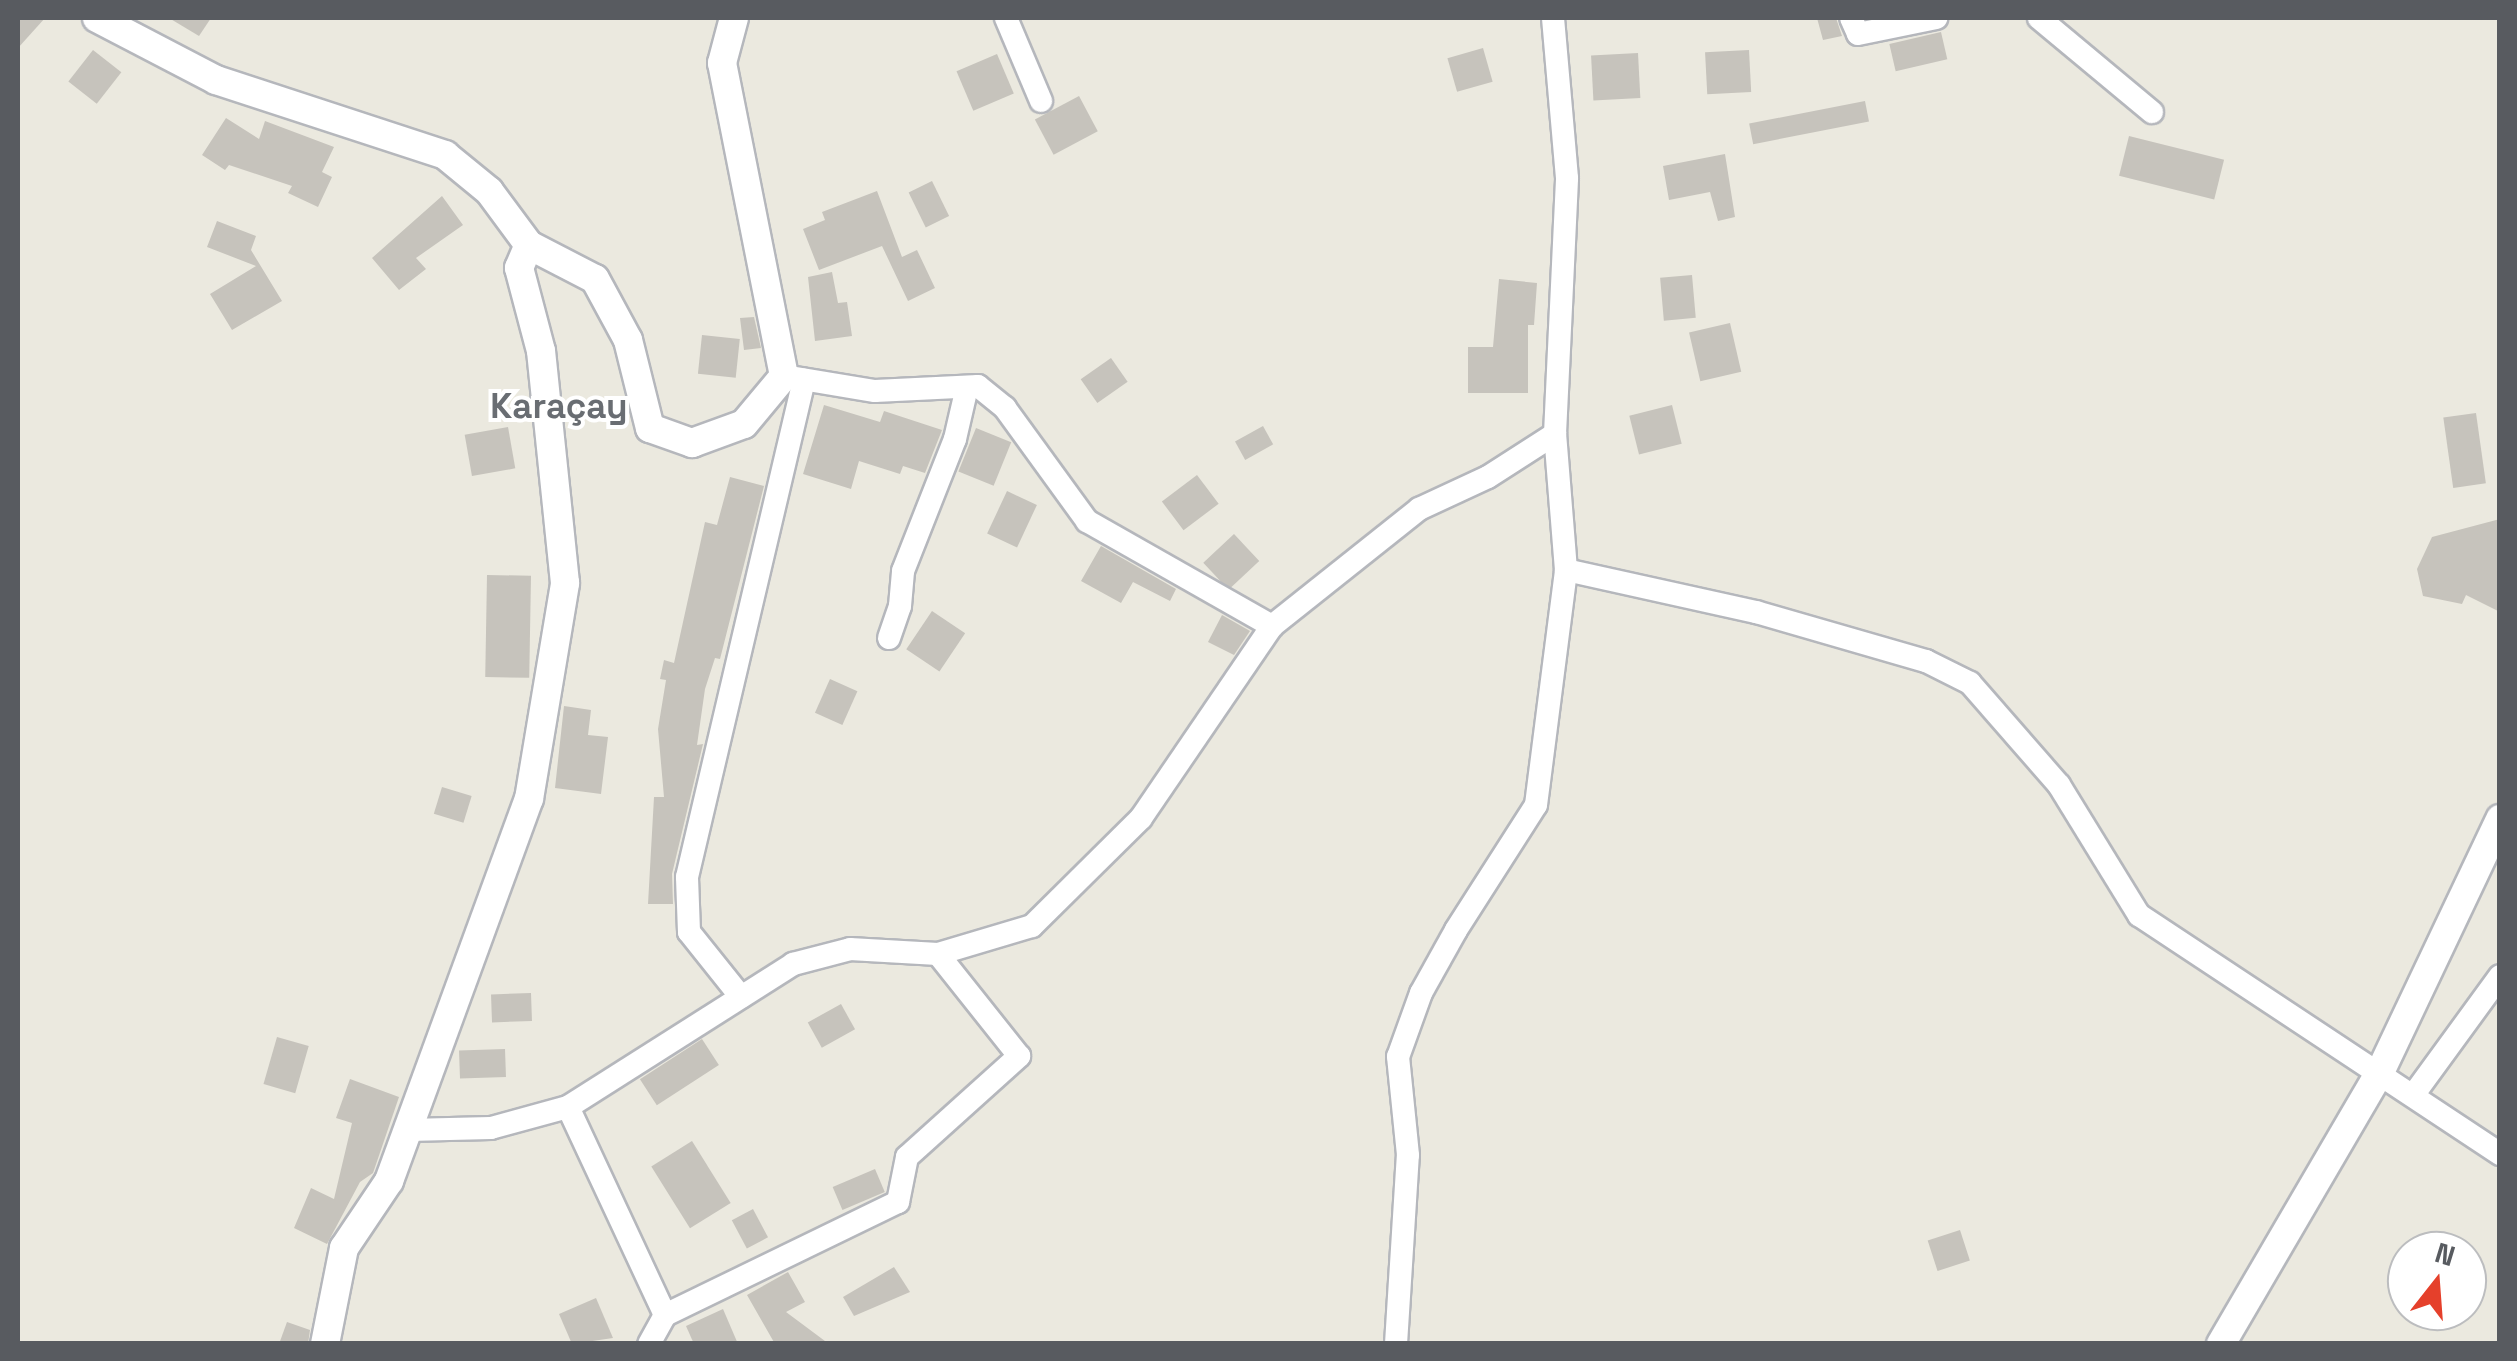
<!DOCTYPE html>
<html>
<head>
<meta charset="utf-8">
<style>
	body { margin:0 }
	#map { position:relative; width:2517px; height:1361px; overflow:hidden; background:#ebe9df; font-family:"Space Grotesk",sans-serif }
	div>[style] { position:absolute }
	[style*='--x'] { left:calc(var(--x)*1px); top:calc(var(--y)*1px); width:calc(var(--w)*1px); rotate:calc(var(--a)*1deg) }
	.building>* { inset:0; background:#c6c3bc; transform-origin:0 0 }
	.roads { filter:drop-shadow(2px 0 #b5b7bc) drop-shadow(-2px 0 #b5b7bc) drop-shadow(0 2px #b5b7bc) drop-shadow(0 -2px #b5b7bc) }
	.minor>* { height:22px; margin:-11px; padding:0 11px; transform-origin:11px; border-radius:11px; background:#fff }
	.tertiary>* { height:28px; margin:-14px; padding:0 14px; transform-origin:14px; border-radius:14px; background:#fff }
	span { translate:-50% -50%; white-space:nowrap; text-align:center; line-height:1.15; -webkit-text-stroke:8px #fff; paint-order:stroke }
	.quarter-label { font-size:35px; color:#696d72; font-weight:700 }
	.frame { position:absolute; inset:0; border:20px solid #585b60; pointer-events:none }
	.north { position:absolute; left:2387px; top:1231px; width:100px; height:100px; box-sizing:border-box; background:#fff; border:2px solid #bcbdbf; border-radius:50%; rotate:17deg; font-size:28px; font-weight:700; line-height:40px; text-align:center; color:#585b60 }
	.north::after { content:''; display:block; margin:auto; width:35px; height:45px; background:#e5402b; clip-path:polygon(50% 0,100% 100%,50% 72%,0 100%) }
</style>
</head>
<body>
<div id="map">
	<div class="building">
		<div style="clip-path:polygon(18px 18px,45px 18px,18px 48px)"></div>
		<div style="clip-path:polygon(169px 18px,211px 18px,199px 36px)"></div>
		<div style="clip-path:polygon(1817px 18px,1836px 18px,1842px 36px,1823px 40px)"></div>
		<div style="left:1941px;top:32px;width:28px;height:53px;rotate:77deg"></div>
		<div style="left:1483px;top:48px;width:35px;height:37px;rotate:74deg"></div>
		<div style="left:93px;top:50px;width:36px;height:40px;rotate:38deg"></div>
		<div style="left:1749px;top:50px;width:42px;height:44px;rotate:87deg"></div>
		<div style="left:1638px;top:53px;width:45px;height:47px;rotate:87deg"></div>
		<div style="left:997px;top:54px;width:43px;height:44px;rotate:67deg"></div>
		<div style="left:1079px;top:96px;width:40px;height:50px;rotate:62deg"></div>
		<div style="left:1865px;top:101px;width:21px;height:118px;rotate:79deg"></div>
		<div style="clip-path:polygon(226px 118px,259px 139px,265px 121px,334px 147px,322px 172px,332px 177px,318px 207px,288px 193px,292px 186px,229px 165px,225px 170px,202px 155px)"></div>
		<div style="left:2129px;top:136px;width:98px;height:41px;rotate:14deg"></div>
		<div style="clip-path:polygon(1725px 154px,1735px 217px,1718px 221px,1710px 192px,1669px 200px,1663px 166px)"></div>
		<div style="left:932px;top:181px;width:39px;height:26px;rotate:64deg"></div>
		<div style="clip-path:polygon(877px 191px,902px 257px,917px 250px,935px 288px,908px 301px,882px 246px,819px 270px,803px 229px,825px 220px,822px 212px)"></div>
		<div style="clip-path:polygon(442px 196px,463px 225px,416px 258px,426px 269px,399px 290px,372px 258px)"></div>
		<div style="clip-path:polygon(217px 221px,256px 236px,251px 250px,282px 301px,232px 330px,210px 294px,256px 266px,207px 247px)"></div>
		<div style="clip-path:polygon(832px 272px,838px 303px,847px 302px,852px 336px,815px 341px,808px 277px)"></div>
		<div style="left:1692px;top:275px;width:43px;height:32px;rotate:85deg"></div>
		<div style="clip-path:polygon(1499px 279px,1537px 283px,1534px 325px,1528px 325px,1528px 393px,1468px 393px,1468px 347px,1493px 347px)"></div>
		<div style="clip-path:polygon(754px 317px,761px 348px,744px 350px,740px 318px)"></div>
		<div style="left:1730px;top:323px;width:50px;height:42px;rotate:77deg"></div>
		<div style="left:702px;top:335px;width:38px;height:39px;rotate:6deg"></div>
		<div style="left:1111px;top:358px;width:29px;height:37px;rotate:55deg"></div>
		<div style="clip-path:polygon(824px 405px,880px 422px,884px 411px,942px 430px,925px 473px,903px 466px,900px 474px,859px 461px,851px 489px,803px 474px)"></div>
		<div style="left:1672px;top:405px;width:40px;height:44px;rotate:76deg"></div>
		<div style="left:2476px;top:413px;width:71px;height:33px;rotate:82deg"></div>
		<div style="left:1263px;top:426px;width:21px;height:32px;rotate:61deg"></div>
		<div style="left:508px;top:427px;width:42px;height:44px;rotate:80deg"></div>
		<div style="left:976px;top:428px;width:38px;height:47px;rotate:22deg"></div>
		<div style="left:1197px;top:475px;width:36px;height:44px;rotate:53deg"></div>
		<div style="clip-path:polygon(730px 477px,764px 486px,720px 659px,715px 658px,705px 689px,697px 745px,703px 744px,672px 874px,673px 904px,648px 904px,654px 797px,664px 797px,658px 729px,666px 680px,660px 679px,664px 660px,674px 663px,705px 522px,717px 525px)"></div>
		<div style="left:1007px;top:491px;width:33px;height:47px;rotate:25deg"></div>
		<div style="clip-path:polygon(2500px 519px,2500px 612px,2466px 595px,2462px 604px,2423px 596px,2417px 569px,2432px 537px)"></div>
		<div style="left:1234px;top:534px;width:37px;height:42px;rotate:47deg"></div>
		<div style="clip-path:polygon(1101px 546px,1176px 589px,1170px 601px,1133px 582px,1121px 603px,1081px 581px)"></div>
		<div style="left:487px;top:575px;width:44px;height:102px;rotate:1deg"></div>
		<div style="left:932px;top:611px;width:40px;height:46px;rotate:34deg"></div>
		<div style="clip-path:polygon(1222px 615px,1250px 631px,1234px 655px,1208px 642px)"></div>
		<div style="left:830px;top:679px;width:30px;height:37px;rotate:24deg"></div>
		<div style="clip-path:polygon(564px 706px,591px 710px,588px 735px,608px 737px,601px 794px,555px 788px)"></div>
		<div style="left:442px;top:787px;width:31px;height:28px;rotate:17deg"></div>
		<div style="left:531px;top:993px;width:28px;height:40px;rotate:88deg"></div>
		<div style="left:841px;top:1004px;width:29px;height:38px;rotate:61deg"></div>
		<div style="left:277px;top:1037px;width:33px;height:49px;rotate:16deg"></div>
		<div style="left:702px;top:1039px;width:31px;height:74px;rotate:57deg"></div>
		<div style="left:505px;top:1049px;width:28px;height:46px;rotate:88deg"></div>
		<div style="clip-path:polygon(350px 1079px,399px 1097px,373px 1173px,360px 1182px,327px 1244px,294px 1228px,311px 1188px,334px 1199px,352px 1123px,336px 1118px)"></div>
		<div style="left:692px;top:1141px;width:73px;height:48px;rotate:58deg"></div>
		<div style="left:875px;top:1169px;width:25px;height:46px;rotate:67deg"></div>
		<div style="left:753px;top:1209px;width:32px;height:24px;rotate:62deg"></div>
		<div style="left:1960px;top:1230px;width:32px;height:34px;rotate:72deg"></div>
		<div style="clip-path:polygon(894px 1267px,910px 1292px,854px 1316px,843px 1297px)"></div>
		<div style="clip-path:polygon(788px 1272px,805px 1302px,786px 1312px,829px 1344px,775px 1344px,747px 1295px)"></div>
		<div style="clip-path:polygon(596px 1298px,613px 1338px,572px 1344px,559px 1314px)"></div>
		<div style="clip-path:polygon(723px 1309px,738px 1344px,694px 1344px,686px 1326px)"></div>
		<div style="clip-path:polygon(287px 1322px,310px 1330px,308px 1344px,279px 1344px)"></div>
	</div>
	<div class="roads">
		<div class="minor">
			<div style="--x:1006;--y:18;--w:90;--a:67.1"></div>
			<div style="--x:1851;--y:18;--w:17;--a:66"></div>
			<div style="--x:1858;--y:34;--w:80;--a:-11.6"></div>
			<div style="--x:2039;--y:18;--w:147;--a:39.8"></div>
			<div style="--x:790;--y:377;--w:86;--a:9.4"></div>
			<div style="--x:875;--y:391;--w:103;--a:-2.8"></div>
			<div style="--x:978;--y:386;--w:35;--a:39"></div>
			<div style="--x:1005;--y:408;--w:140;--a:54"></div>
			<div style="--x:1087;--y:521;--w:213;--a:29.6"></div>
			<div style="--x:1566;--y:570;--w:195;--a:12.5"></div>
			<div style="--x:1756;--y:612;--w:177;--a:16.1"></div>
			<div style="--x:1926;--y:661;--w:49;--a:26.6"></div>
			<div style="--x:1970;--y:683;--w:135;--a:48.9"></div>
			<div style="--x:2059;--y:785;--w:153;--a:58.4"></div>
			<div style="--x:2139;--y:915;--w:433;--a:33.5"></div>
			<div style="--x:889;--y:638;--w:34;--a:-71"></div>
			<div style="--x:900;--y:606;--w:35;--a:-85"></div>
			<div style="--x:903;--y:571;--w:142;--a:-68.5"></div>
			<div style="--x:955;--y:439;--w:53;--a:-77"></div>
			<div style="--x:741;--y:997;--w:83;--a:-128.7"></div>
			<div style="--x:689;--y:932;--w:55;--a:-92.1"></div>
			<div style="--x:687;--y:877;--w:511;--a:-76.75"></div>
			<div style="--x:2414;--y:1094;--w:146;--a:-53.9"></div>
			<div style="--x:568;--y:1107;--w:230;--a:65"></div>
			<div style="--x:408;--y:1130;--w:83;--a:-1.4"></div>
			<div style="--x:491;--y:1128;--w:80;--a:-15.3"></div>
			<div style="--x:568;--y:1107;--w:267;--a:-32.4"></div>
			<div style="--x:793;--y:964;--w:59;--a:-14.7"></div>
			<div style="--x:850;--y:949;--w:88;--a:3.3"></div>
			<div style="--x:938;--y:954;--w:98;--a:-16.6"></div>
			<div style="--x:1032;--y:926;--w:153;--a:-44.7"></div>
			<div style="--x:1141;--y:818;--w:232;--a:-55.7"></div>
			<div style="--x:1272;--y:626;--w:188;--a:-38.5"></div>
			<div style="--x:1419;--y:509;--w:76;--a:-24.9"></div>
			<div style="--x:1488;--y:477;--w:80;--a:-32.7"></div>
			<div style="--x:649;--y:1344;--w:33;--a:-61"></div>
			<div style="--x:665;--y:1315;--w:259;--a:-25.9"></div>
			<div style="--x:898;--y:1202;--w:46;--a:-78.7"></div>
			<div style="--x:907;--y:1157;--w:151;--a:-42"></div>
			<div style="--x:1019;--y:1056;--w:130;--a:-128.5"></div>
			<div style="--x:1396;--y:1344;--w:189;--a:-86.4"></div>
			<div style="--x:1408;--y:1155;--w:99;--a:-95.8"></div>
			<div style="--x:1398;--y:1057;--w:68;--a:-70.2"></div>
			<div style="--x:1421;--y:993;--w:72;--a:-60.9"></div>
			<div style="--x:1456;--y:930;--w:148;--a:-57.4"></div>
			<div style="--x:1536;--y:805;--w:237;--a:-82.7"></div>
			<div style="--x:1566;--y:570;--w:136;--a:-94.6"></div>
			<div style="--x:1555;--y:434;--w:256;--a:-87.3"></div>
			<div style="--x:1567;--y:178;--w:161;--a:-95"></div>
		</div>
		<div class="tertiary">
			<div style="--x:97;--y:18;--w:134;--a:27.5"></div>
			<div style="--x:216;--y:80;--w:241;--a:18.1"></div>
			<div style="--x:445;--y:155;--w:57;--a:39.3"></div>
			<div style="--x:489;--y:191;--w:67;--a:53.5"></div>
			<div style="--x:325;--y:1344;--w:98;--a:-78.8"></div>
			<div style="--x:344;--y:1248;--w:81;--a:-56.1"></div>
			<div style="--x:389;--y:1181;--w:407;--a:-69.9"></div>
			<div style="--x:529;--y:799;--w:219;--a:-80.5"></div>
			<div style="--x:565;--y:583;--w:233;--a:-95.9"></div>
			<div style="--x:541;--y:351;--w:86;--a:-104.8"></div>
			<div style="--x:519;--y:268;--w:25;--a:-67"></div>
			<div style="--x:529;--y:245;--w:74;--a:27.3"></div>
			<div style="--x:595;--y:279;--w:69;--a:61.6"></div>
			<div style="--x:628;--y:340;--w:91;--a:76"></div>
			<div style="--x:650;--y:428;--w:45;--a:19.7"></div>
			<div style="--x:692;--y:443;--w:55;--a:-20.1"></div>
			<div style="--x:744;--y:424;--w:62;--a:-50.2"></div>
			<div style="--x:784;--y:376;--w:319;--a:-101.2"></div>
			<div style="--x:722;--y:63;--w:47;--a:-75.1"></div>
			<div style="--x:2221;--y:1344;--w:317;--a:-59.7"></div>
			<div style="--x:2381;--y:1070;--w:278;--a:-64.6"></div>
		</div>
	</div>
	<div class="quarter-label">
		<span style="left:559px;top:406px">Karaçay</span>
	</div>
	<div class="frame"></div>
	<div class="north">N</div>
</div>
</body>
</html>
